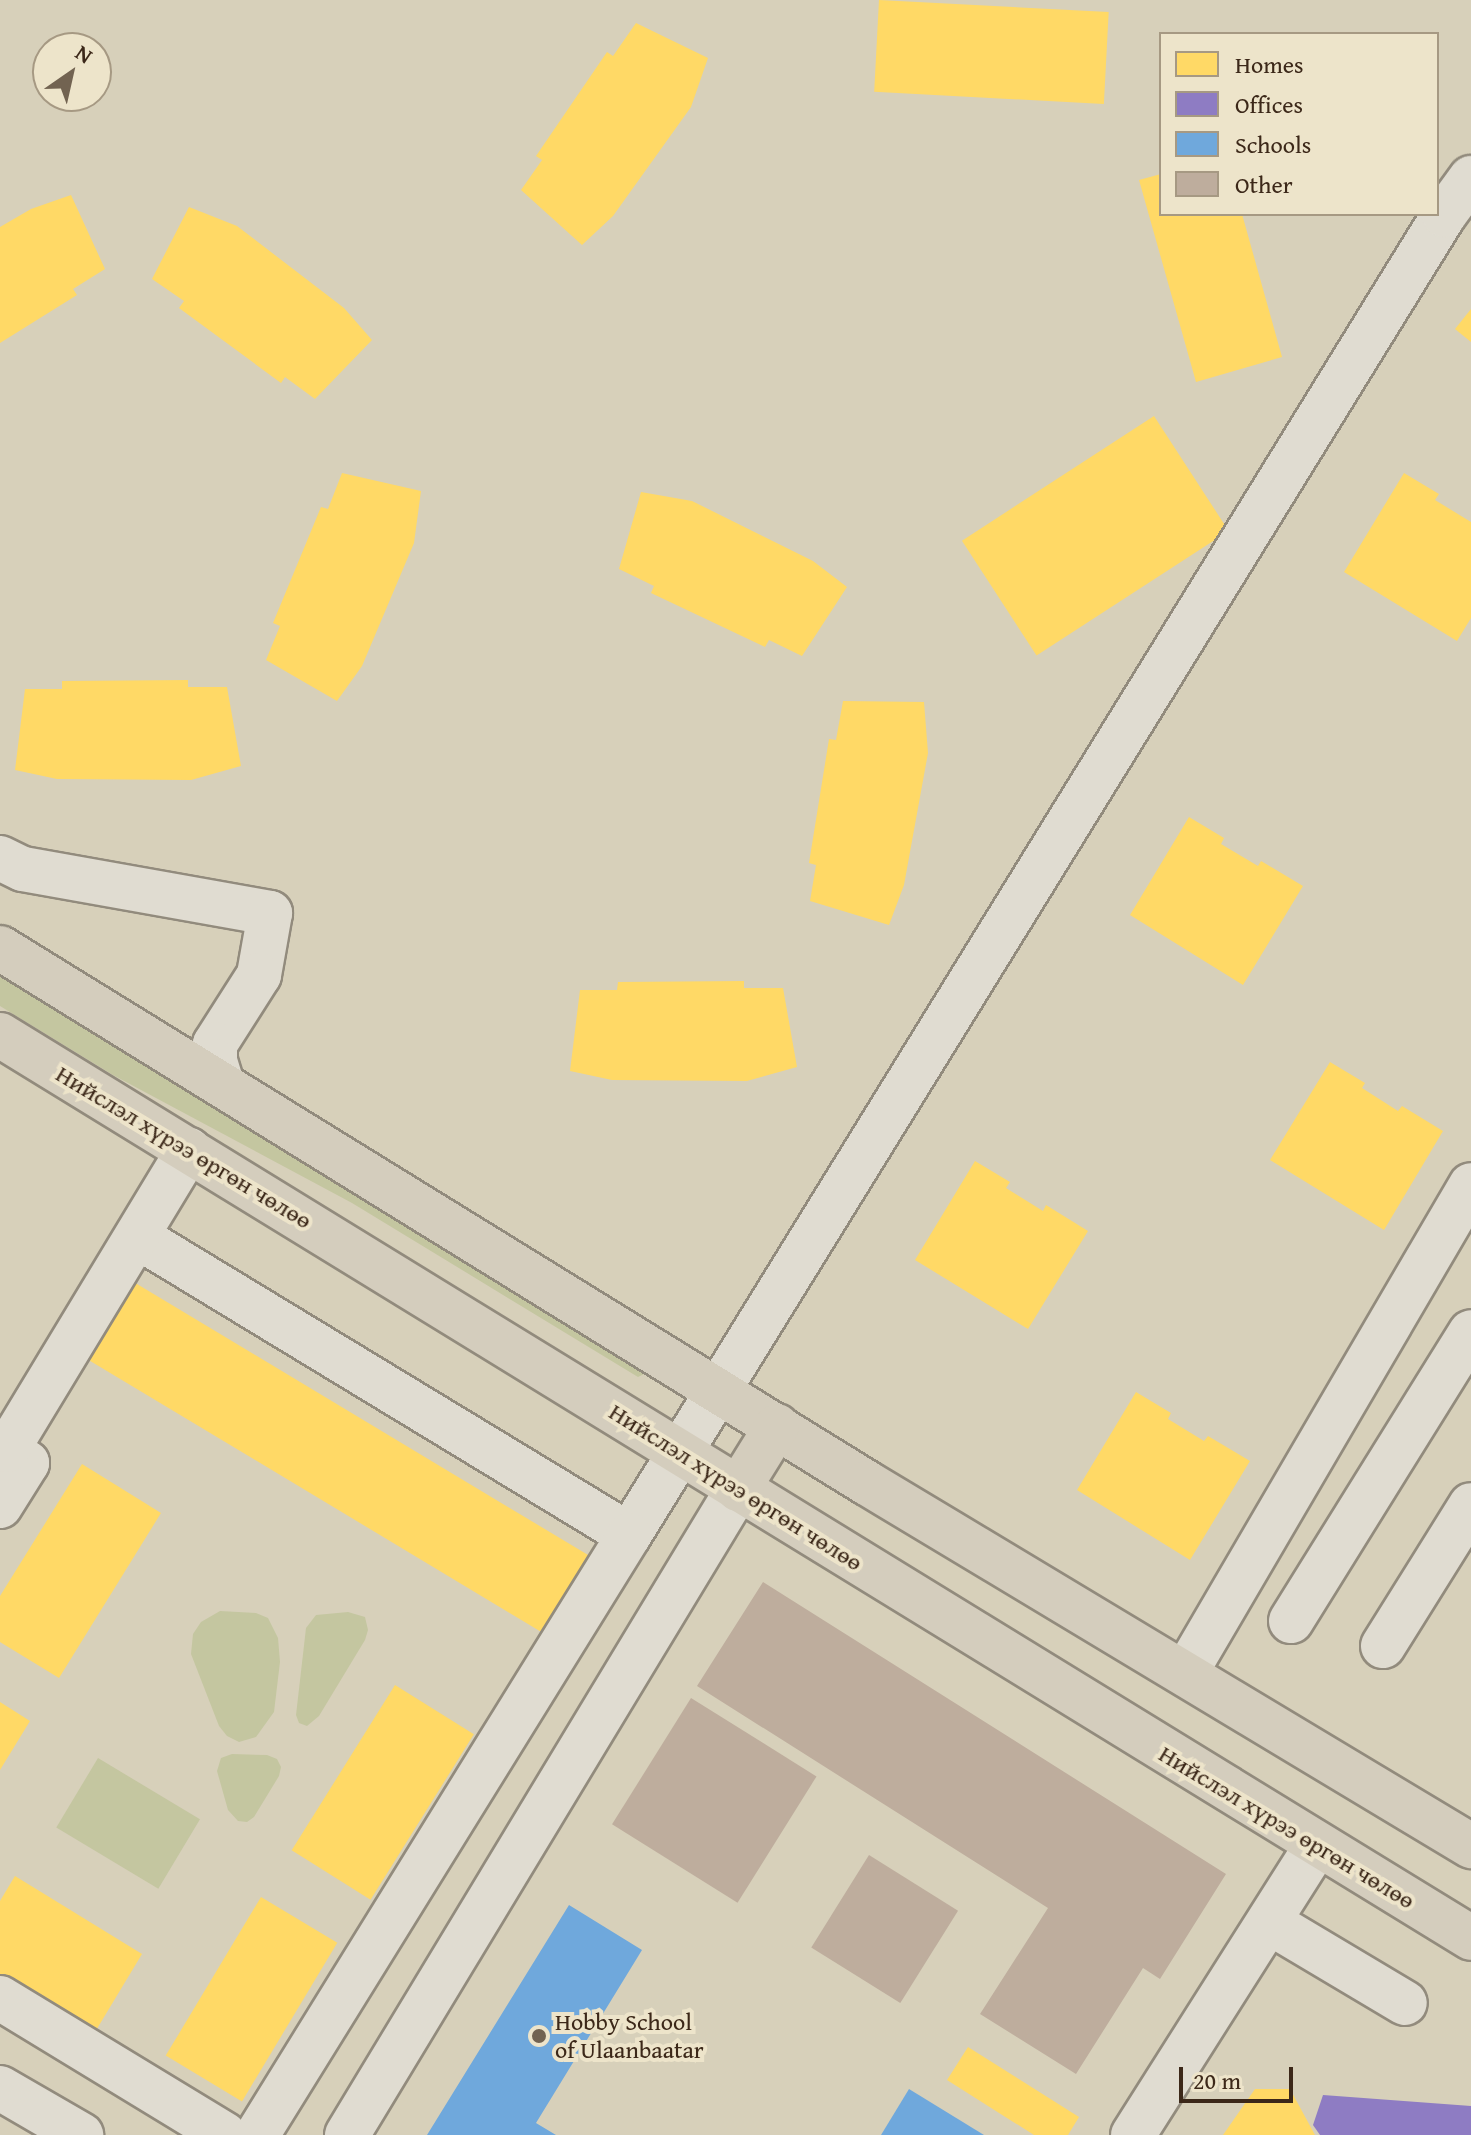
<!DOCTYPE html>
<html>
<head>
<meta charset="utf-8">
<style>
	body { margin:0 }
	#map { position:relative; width:1471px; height:2135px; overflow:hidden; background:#d7d0ba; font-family:"Gentium Book Plus",serif }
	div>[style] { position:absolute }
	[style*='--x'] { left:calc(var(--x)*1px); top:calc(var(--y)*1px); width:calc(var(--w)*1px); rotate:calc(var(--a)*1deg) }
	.green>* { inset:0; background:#c4c6a0; transform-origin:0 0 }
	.homes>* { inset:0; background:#ffd966; transform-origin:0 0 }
	.offices>* { inset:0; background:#8e7cc3 }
	.schools>* { inset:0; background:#6fa8dc }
	.building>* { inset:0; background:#bead9d; transform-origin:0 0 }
	.roads { filter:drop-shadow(2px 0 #928b7d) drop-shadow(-2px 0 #928b7d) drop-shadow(0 2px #928b7d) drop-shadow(0 -2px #928b7d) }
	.minor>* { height:44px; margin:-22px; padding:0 22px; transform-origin:22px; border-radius:22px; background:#e0dcd1 }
	.major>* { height:44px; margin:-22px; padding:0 22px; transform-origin:22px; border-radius:22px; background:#d4cdbd }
	.dots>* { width:22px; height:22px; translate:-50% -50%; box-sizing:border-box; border:4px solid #ede4ca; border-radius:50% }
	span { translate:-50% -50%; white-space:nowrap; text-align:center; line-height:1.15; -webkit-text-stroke:8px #ede4ca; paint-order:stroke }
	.street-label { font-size:24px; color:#3c2819 }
	.poi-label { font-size:24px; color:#3c2819 }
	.left { translate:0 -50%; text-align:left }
	.legend { position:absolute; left:1159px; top:32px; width:280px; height:184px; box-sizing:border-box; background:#ede4ca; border:2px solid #a69983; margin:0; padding:10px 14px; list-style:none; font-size:24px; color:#3c2819 }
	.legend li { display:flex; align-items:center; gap:16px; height:40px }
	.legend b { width:40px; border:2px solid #a69983 }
	.north { position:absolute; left:32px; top:32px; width:80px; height:80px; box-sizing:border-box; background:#ede4ca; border:2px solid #a69983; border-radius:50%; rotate:34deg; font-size:22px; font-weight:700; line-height:32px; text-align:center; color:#3c2819 }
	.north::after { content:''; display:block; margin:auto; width:28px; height:36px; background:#726351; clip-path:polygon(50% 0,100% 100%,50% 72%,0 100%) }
	.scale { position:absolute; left:1179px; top:2067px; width:114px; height:36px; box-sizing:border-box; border:4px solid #3c2819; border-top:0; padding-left:10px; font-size:24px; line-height:28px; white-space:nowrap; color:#3c2819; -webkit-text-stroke:6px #ede4ca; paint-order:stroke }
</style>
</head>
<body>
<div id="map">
	<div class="green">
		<div style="clip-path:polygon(0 973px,641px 1367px,644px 1374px,638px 1377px,352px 1203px,113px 1075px,0 1006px)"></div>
		<div style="clip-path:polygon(220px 1611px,256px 1613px,268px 1618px,278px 1638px,280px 1662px,274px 1712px,256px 1737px,239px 1742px,227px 1736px,219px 1726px,191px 1654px,193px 1634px,201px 1622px)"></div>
		<div style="clip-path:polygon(348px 1612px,365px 1617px,368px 1630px,365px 1640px,319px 1716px,307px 1726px,299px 1723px,296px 1715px,306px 1628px,316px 1615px)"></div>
		<div style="clip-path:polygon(232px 1754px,267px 1755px,277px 1759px,281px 1767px,279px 1776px,254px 1817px,247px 1822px,238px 1821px,228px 1810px,217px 1771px,221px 1758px)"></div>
		<div style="left:98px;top:1758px;width:119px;height:81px;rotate:31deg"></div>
	</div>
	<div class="homes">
		<div style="left:879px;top:0;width:230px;height:92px;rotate:3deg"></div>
		<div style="clip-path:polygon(636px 23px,708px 58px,691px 107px,613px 216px,582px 245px,521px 190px,542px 160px,536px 156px,607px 52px,613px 56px)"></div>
		<div style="clip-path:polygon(1161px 174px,1161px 214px,1242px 214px,1282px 357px,1196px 382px,1139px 180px)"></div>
		<div style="clip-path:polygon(71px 195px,105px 269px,73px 289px,77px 295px,0 343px,0 227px,31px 209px)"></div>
		<div style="clip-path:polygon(189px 207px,237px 226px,344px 308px,372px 340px,315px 399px,285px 377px,281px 383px,179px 308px,184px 301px,152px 279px)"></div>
		<div style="clip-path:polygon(1471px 309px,1471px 342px,1455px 329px)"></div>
		<div style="left:1154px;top:416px;width:137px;height:229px;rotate:57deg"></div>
		<div style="clip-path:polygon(342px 473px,421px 491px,414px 543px,362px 666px,337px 701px,266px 660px,280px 626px,273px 623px,321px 507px,328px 509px)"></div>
		<div style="clip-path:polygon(1404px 473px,1439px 494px,1435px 500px,1471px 522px,1471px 618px,1457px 641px,1344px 572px)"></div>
		<div style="clip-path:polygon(641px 492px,692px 501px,813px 561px,847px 587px,802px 656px,769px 640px,765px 647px,651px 593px,654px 586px,619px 569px)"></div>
		<div style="clip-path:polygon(188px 680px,188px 687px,227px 687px,241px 766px,191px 780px,57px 779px,15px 770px,25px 689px,62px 689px,62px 681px)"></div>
		<div style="clip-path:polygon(843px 701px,924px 702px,928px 753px,904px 885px,889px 925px,810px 901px,816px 865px,809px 863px,829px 739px,836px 740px)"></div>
		<div style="clip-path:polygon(1189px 817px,1224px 838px,1221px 844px,1258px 866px,1261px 861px,1303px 886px,1243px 985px,1130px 915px)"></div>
		<div style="clip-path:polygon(744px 981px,744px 988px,783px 988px,797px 1067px,747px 1081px,612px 1080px,570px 1071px,580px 990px,617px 990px,618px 982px)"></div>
		<div style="clip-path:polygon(1330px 1062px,1365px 1083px,1362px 1088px,1398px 1111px,1402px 1106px,1443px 1131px,1384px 1230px,1270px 1160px)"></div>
		<div style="clip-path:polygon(975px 1161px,1010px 1182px,1006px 1188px,1043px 1211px,1046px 1205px,1088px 1231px,1028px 1329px,915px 1260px)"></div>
		<div style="left:127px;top:1278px;width:554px;height:90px;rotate:31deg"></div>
		<div style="clip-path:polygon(1136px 1392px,1171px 1413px,1168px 1419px,1204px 1441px,1208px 1436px,1250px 1461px,1190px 1560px,1077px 1490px)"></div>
		<div style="clip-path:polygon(82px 1464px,161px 1513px,59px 1678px,0 1642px,0 1596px)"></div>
		<div style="left:395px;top:1685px;width:93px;height:195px;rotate:32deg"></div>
		<div style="clip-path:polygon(0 1702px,30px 1721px,0 1770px)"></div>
		<div style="clip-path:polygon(15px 1876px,142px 1954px,95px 2032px,0 1974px,0 1901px)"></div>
		<div style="left:261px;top:1897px;width:89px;height:185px;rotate:31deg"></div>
		<div style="clip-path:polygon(968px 2047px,1079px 2117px,1068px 2135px,1034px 2135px,947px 2080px)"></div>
		<div style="clip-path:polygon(1255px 2089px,1290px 2089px,1315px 2135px,1223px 2135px)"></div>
	</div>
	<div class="offices">
		<div style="clip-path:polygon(1323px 2095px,1471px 2106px,1471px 2135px,1320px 2135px,1313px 2125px)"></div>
	</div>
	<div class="schools">
		<div style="clip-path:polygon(569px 1905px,642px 1950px,536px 2123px,556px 2135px,427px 2135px)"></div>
		<div style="clip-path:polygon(909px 2089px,984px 2135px,881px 2135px)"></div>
	</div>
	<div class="building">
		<div style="clip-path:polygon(763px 1582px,1226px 1874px,1160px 1979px,1143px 1968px,1076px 2074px,980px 2014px,1048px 1908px,697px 1686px)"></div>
		<div style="left:691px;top:1698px;width:148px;height:149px;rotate:32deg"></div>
		<div style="left:869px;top:1855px;width:105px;height:109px;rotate:32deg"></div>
	</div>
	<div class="roads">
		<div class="minor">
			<div style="--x:0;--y:858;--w:25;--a:26"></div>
			<div style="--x:23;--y:869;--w:251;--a:10.1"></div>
			<div style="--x:270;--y:913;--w:63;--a:100.1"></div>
			<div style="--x:259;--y:975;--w:82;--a:122.5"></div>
			<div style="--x:215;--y:1044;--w:17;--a:90"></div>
			<div style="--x:215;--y:1061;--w:24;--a:73"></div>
			<div style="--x:138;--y:1237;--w:574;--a:31.25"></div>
			<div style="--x:629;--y:1535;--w:1551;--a:-58.31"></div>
			<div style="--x:1444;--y:215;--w:46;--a:-53.9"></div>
			<div style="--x:0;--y:1506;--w:51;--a:-57.9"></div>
			<div style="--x:27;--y:1463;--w:24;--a:-147"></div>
			<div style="--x:7;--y:1450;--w:351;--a:-58.8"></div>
			<div style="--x:1291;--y:1621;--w:340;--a:-58.1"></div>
			<div style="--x:1383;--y:1646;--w:166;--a:-58"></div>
			<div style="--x:1186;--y:1672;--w:564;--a:-59.66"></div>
			<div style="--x:1269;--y:1922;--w:158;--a:30.8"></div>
			<div style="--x:0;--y:1998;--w:263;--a:31.3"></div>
			<div style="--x:0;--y:2088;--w:94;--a:30.1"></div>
			<div style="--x:257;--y:2135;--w:706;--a:-58.2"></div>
			<div style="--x:347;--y:2135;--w:755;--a:-58.82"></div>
			<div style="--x:1133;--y:2135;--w:343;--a:-57.6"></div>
		</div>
		<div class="major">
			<div style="--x:0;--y:948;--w:1019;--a:31.68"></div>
			<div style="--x:867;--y:1483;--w:705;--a:31.01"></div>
			<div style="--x:0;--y:1035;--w:1726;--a:31.54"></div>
			<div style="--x:738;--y:1489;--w:74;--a:-58.2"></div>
		</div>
	</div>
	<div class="dots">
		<div style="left:539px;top:2036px;background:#726351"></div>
	</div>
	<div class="street-label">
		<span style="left:184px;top:1147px;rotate:31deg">Нийслэл хүрээ өргөн чөлөө</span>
		<span style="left:736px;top:1487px;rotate:32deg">Нийслэл хүрээ өргөн чөлөө</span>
		<span style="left:1287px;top:1827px;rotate:31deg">Нийслэл хүрээ өргөн чөлөө</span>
	</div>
	<div class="poi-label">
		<span class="left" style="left:555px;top:2036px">Hobby School<br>of Ulaanbaatar</span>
	</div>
	<ul class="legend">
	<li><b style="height:22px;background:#ffd966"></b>Homes</li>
	<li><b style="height:22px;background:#8e7cc3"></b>Offices</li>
	<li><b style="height:22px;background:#6fa8dc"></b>Schools</li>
	<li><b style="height:22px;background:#bead9d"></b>Other</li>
	</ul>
	<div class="north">N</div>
	<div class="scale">20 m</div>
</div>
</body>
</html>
